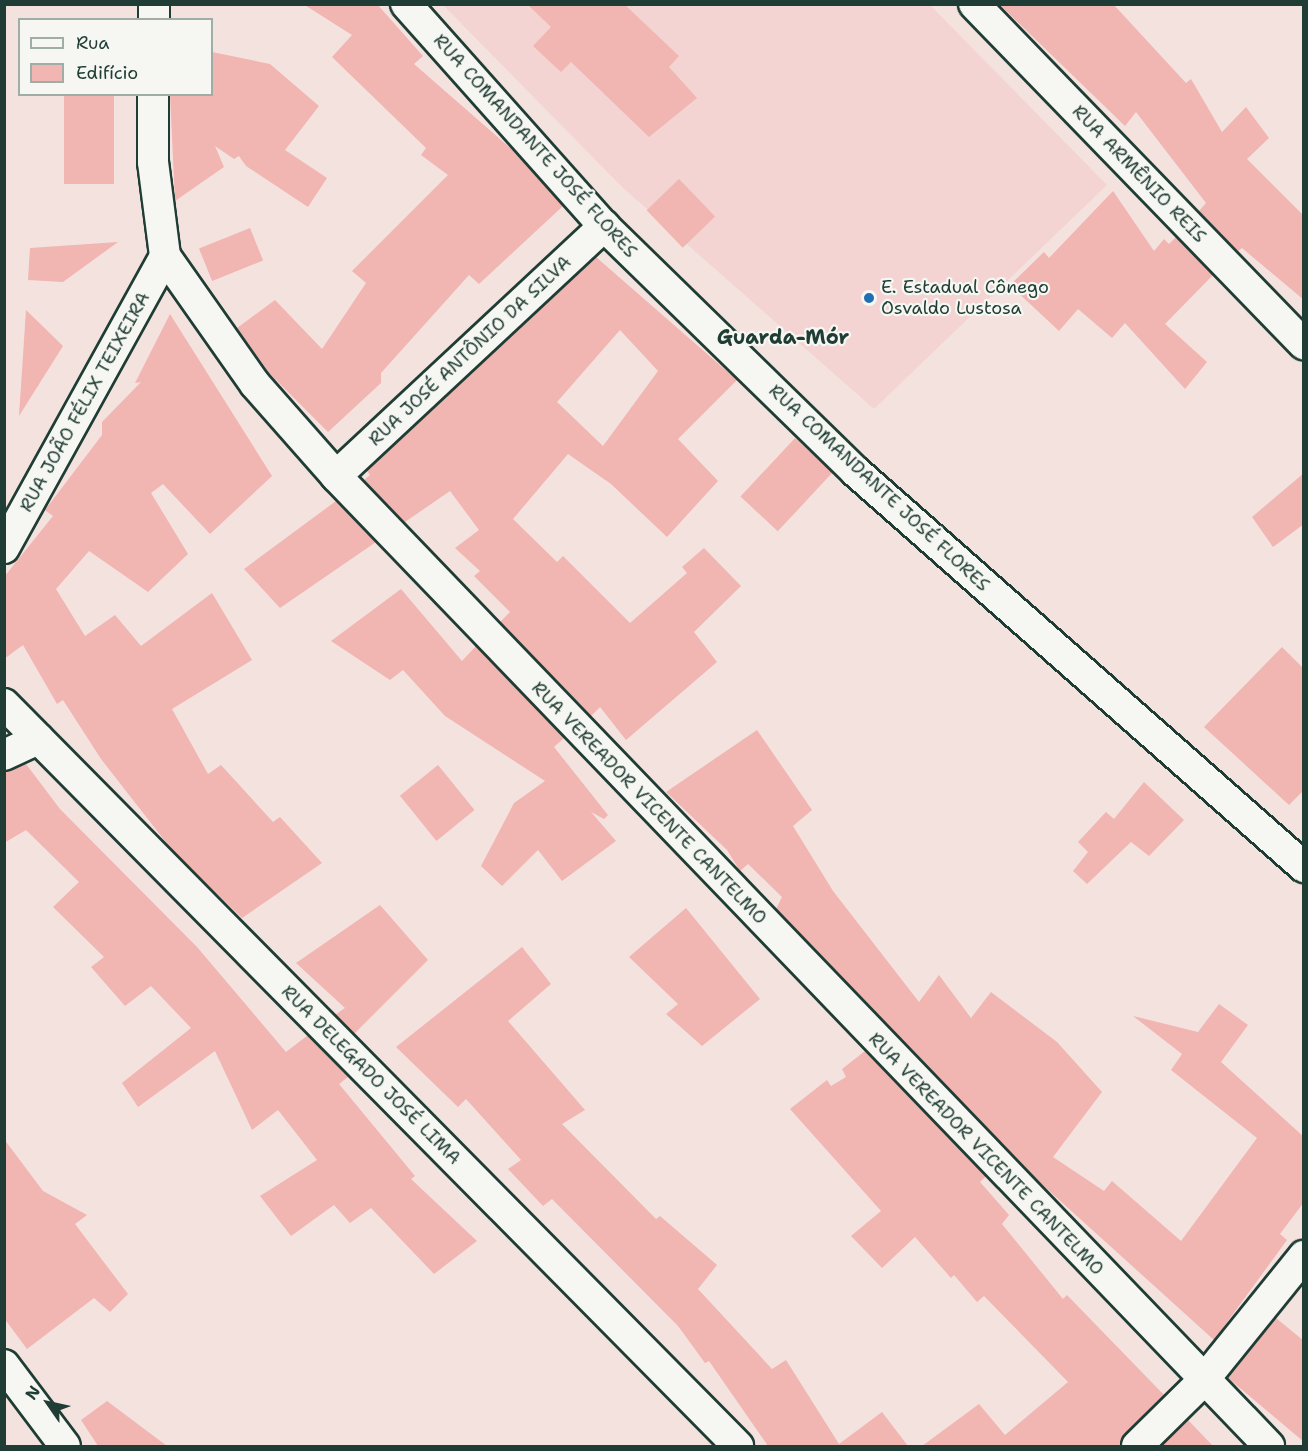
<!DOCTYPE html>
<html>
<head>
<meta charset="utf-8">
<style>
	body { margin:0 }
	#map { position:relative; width:1308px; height:1451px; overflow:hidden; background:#f4e2df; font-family:"Shantell Sans",sans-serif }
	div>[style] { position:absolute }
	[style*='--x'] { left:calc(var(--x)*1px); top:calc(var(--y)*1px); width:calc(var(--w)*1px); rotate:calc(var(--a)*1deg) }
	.built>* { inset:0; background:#f3d4d2 }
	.building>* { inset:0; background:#f1b5b2; transform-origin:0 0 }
	.roads { filter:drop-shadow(2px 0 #1f3d34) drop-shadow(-2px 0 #1f3d34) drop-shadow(0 2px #1f3d34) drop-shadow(0 -2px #1f3d34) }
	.street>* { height:30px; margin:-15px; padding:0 15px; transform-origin:15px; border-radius:15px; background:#f6f6f2 }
	.dots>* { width:16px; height:16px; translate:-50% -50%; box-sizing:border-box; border:3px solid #f6f6f2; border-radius:50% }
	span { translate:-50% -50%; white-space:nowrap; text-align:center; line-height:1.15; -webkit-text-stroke:4.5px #f6f6f2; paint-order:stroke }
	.street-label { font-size:18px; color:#1f3d34 }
	.poi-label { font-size:18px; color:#1f3d34 }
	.left { translate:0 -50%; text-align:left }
	.neighbourhood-label { font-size:20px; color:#1f3d34; font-weight:700 }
	.frame { position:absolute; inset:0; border:6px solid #1f3d34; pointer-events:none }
	.legend { position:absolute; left:18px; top:18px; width:195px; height:78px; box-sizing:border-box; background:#f6f6f2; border:2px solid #a0aca6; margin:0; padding:8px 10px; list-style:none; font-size:18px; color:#1f3d34 }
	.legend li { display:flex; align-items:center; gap:12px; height:30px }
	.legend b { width:30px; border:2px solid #a0aca6 }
	.north { position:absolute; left:18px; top:1373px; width:60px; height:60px; -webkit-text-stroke:4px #f6f6f2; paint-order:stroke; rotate:304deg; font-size:16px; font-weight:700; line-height:24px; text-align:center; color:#1f3d34 }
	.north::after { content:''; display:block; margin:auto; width:21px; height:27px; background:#1f3d34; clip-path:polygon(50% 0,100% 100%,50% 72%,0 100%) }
</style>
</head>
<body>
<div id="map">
	<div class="built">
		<div style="clip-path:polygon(443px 5px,930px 5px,1107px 185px,874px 409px,622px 187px)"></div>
	</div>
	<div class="building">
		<div style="clip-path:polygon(303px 4px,377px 4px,423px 56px,414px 64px,515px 152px,563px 206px,479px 284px,469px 275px,381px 373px,381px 383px,328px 432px,269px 373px,237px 328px,275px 300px,322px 349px,366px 283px,352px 271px,448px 175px,421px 155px,426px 148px,332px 57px,352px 35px)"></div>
		<div style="clip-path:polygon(527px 4px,624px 4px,679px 56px,669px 67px,697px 98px,649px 137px,571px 62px,561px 72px,533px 46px,551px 27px)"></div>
		<div style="clip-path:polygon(999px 4px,1113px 4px,1186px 83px,1191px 79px,1222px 132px,1246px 107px,1269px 138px,1247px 159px,1304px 216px,1304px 300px,1242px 248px,1238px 251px,1199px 211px,1206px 203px,1136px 112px,1125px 126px)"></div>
		<div style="clip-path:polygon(212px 52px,270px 64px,319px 106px,285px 150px,327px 178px,308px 207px,246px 166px,239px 156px,234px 159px,215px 146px,224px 167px,175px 201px,170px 94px,212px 94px)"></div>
		<div style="left:64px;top:94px;width:50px;height:90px"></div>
		<div style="left:679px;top:179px;width:52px;height:45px;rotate:46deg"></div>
		<div style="clip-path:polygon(1113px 191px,1154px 251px,1164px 239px,1169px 244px,1176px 237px,1213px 275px,1165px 324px,1207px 362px,1185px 389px,1125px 323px,1112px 338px,1078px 309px,1059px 331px,1010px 285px,1044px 252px,1049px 258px)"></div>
		<div style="left:250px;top:228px;width:35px;height:55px;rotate:68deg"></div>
		<div style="clip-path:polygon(118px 242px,63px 282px,28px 280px,30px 248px)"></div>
		<div style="clip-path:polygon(evenodd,596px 257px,737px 380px,678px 439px,718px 481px,667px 537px,611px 484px,568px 454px,513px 519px,557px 562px,563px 556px,630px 623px,687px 573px,682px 567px,704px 548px,741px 586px,694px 632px,717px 662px,626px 740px,600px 707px,591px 716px,500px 622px,510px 612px,474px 576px,480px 571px,455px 548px,479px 530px,450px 491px,405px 522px,364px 480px,370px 475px,367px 471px,596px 257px,620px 330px,658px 371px,603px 446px,557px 402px,620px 330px)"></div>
		<div style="clip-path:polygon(26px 310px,63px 346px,19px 416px)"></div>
		<div style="clip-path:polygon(170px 314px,272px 476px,210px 534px,163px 484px,151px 493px,188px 554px,148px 592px,89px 551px,56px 589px,85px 636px,115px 615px,141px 646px,212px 593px,252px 660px,172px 709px,208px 774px,221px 765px,273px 822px,280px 817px,322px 863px,242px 918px,172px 850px,101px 759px,63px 700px,57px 704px,23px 645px,4px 659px,4px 577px,53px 516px,45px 510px,102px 435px,102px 422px,141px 382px,135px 383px)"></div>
		<div style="left:795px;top:438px;width:51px;height:80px;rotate:43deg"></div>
		<div style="clip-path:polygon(1304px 473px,1304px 524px,1273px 547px,1252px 517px)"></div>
		<div style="clip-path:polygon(336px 501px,376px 542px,280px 608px,244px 569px)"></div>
		<div style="clip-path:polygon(401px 589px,462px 661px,476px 646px,564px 738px,554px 747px,608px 815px,604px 819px,591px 812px,616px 841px,562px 881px,538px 850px,502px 886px,481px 866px,514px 803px,545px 781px,445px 716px,403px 670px,390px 680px,331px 641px)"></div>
		<div style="clip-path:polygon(1282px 647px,1304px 669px,1304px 790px,1289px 805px,1204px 727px)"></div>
		<div style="clip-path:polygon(757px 730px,812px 810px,793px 826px,833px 891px,919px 1002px,939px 975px,971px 1018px,991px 992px,1057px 1042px,1102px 1092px,1053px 1157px,1104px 1191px,1112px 1181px,1181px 1241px,1257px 1138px,1171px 1070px,1182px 1054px,1133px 1016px,1198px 1032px,1219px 1004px,1248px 1025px,1221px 1062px,1304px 1137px,1304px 1202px,1280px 1234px,1287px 1240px,1214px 1340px,1036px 1179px,776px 909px,782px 897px,748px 864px,740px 871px,727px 850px,666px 792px)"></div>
		<div style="clip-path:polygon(26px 764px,60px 809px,197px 947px,286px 1052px,308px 1035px,348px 1077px,339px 1084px,415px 1176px,411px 1179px,477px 1241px,434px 1274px,371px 1208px,350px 1223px,334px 1205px,291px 1236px,260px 1196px,317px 1160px,278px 1110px,252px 1130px,215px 1051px,138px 1107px,122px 1083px,191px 1028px,151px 986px,125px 1006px,91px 967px,104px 957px,53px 907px,79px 882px,26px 830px,4px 843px,4px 772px)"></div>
		<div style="left:438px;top:765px;width:58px;height:49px;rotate:51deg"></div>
		<div style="clip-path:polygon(1144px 782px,1184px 820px,1149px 856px,1131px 842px,1087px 884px,1073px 871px,1088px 852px,1078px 842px,1106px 812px,1114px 819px)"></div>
		<div style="clip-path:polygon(380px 905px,428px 960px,354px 1034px,335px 1015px,345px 1008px,296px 963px)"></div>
		<div style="clip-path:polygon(686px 908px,760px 999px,702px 1046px,666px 1014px,678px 1004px,629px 957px)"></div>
		<div style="clip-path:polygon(522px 947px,551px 984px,508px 1021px,585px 1110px,562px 1124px,656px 1219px,660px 1216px,717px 1265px,698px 1289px,772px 1369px,786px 1360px,839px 1444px,882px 1412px,908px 1446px,768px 1446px,709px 1361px,705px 1363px,678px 1326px,552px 1199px,543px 1206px,508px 1169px,521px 1160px,466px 1099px,458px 1107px,396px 1047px)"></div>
		<div style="clip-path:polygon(865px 1051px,986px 1176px,980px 1182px,1009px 1215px,1002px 1224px,1063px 1299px,1067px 1295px,1164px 1395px,1125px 1434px,1120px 1446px,922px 1446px,979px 1404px,1005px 1435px,1068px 1382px,984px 1296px,977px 1302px,954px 1275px,951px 1278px,915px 1237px,882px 1268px,851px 1236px,881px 1211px,790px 1109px,827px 1080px,831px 1086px,846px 1077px,842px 1069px)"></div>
		<div style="clip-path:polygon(4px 1139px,43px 1191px,87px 1215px,75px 1224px,128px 1294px,110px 1312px,94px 1298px,27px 1349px,4px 1318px)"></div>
		<div style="clip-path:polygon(1276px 1318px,1304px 1341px,1304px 1442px,1228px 1378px)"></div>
		<div style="clip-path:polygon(107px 1401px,167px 1446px,98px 1446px,81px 1420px)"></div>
		<div style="clip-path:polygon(1188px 1420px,1213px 1446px,1161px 1446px)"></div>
	</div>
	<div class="roads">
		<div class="street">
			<div style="--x:406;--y:4;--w:297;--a:48.3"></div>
			<div style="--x:604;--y:226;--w:351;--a:44.3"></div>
			<div style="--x:855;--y:471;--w:599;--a:41.41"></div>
			<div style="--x:974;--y:4;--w:474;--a:45.9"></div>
			<div style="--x:154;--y:20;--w:16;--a:-90"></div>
			<div style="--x:153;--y:94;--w:68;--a:90"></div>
			<div style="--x:153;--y:162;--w:95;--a:82.7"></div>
			<div style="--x:165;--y:256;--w:156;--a:54.9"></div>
			<div style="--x:255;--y:384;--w:123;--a:48.6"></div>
			<div style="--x:336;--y:476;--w:1346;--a:46.11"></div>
			<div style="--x:336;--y:476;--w:367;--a:-43"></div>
			<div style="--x:4;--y:548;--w:333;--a:-61.1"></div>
			<div style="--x:4;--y:704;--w:1044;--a:45.31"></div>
			<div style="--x:4;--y:755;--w:38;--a:-25"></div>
			<div style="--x:4;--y:1365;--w:101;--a:53"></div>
			<div style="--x:1137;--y:1446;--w:93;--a:-44.6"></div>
			<div style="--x:1203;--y:1381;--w:161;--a:-51.1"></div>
		</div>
	</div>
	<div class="dots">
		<div style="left:869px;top:298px;background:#1f6fb2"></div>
	</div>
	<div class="street-label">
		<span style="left:535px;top:146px;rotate:48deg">RUA COMANDANTE JOSÉ FLORES</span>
		<span style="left:1139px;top:174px;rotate:46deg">RUA ARMÊNIO REIS</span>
		<span style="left:470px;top:351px;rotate:-43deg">RUA JOSÉ ANTÔNIO DA SILVA</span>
		<span style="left:85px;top:402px;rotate:-61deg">RUA JOÃO FÉLIX TEIXEIRA</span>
		<span style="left:879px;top:488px;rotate:43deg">RUA COMANDANTE JOSÉ FLORES</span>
		<span style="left:649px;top:803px;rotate:46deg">RUA VEREADOR VICENTE CANTELMO</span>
		<span style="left:371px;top:1075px;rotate:45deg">RUA DELEGADO JOSÉ LIMA</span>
		<span style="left:986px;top:1154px;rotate:46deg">RUA VEREADOR VICENTE CANTELMO</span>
	</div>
	<div class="poi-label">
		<span class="left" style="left:881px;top:298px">E. Estadual Cônego<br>Osvaldo Lustosa</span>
	</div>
	<div class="neighbourhood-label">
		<span style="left:783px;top:337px">Guarda-Mór</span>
	</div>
	<div class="frame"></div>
	<ul class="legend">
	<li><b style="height:8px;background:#f6f6f2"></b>Rua</li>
	<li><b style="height:16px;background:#f1b5b2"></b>Edifício</li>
	</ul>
	<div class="north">N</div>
</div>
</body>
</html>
